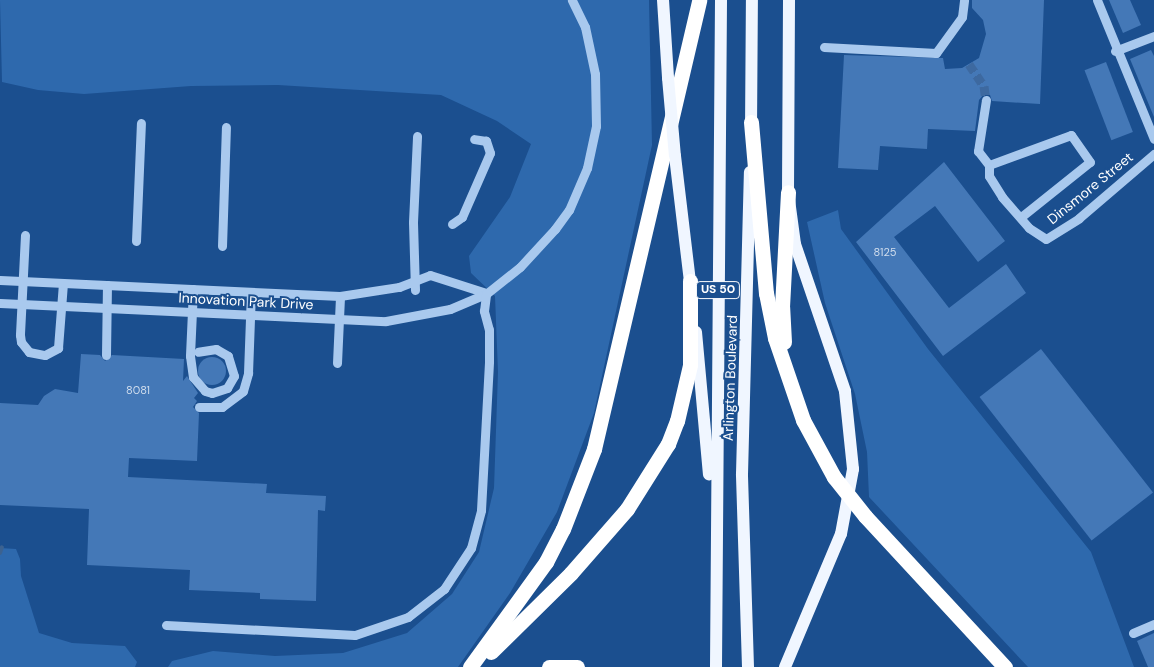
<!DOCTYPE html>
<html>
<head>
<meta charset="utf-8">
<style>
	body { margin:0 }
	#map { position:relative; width:1154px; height:667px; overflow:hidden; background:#1b4f8f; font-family:"DM Sans",sans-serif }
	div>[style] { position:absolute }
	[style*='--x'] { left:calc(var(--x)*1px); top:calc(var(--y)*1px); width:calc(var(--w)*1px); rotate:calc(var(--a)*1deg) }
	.green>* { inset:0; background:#2e69ad }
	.stream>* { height:4px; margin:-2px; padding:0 2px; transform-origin:2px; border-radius:2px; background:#3c6290 }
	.building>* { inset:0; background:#4478b7; transform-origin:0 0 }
	.round { border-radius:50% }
	.minor-tunnel>* { height:9px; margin-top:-4.5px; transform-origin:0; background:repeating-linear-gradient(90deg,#3d69a0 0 9px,transparent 0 13.5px) }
	.minor>* { height:9px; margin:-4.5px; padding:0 4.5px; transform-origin:4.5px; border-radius:4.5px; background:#a9c9ee }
	.major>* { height:12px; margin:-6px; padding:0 6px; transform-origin:6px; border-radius:6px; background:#f0f6ff }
	.highway>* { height:15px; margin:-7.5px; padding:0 7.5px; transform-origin:7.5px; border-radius:7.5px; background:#fff }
	.major-bridge>* { height:12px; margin:-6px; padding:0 6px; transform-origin:6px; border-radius:6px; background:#f0f6ff }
	.highway-bridge>* { height:15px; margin:-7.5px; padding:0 7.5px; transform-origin:7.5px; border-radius:7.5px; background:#fff }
	span { translate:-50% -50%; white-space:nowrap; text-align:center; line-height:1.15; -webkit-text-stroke:4px #1b4f8f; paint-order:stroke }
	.number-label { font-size:11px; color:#d0dded }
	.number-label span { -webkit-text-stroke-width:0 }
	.shield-label span { padding:1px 4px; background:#1b4f8f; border:1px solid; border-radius:4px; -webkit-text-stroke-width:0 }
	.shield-label { font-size:12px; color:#fff; font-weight:700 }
	.street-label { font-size:14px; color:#fff }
</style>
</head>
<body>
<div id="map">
	<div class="green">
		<div style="clip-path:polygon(0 0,649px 0,652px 145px,594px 413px,557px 512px,510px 593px,458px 667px,168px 667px,172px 661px,213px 651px,275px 656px,343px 653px,407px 633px,452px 594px,479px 552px,494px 488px,498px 372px,495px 296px,471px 273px,469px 256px,510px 197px,531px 144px,497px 121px,441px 95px,278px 85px,191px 86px,84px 94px,38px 90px,2px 82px)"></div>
		<div style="clip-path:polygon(838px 210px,841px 229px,928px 349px,1091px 552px,1134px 667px,1028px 667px,869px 497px,867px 452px,855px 394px,825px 303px,807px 222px)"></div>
		<div style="clip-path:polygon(0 548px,16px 549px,20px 559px,21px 576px,39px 633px,72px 643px,125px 646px,137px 662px,135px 667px,0 667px)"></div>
	</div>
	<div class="stream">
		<div style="--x:0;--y:553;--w:6;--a:-72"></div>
	</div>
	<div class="building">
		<div style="clip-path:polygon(972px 0,1044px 0,1040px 104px,992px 101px,990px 95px,984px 94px,979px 100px,975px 131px,928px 129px,927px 149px,880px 146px,878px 170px,838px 168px,844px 55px,943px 58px,945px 69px,962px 68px,979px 58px,986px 34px,983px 20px,972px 8px)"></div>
		<div style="clip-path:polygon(1109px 0,1130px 0,1141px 25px,1123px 33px)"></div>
		<div style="clip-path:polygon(1151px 50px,1154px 56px,1154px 117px,1130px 59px)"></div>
		<div style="left:1106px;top:62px;width:75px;height:23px;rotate:69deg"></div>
		<div style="clip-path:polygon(944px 162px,1005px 241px,978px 262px,935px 206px,894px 237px,949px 308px,1006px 264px,1026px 293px,943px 356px,856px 242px)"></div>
		<div style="left:1041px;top:349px;width:182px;height:78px;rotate:52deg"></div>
		<div style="clip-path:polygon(81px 354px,100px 355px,105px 361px,112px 355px,184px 359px,183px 381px,187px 376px,198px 393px,194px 398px,197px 401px,193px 407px,199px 413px,197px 461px,129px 458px,128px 477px,267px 484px,266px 493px,326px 496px,325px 511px,318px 510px,316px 601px,260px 599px,260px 593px,189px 590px,190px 570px,87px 565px,89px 509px,0 505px,0 403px,38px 405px,44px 396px,55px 389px,78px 393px)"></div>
		<div class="round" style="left:198px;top:357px;width:28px;height:28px"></div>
		<div style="clip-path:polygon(1154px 633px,1154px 667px,1148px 667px,1137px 641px)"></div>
	</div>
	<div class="minor-tunnel">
		<div style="--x:969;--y:64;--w:27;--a:56"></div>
		<div style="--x:984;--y:86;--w:14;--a:82"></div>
	</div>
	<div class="minor">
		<div style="--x:1097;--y:0;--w:150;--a:67.7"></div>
		<div style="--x:824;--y:47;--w:112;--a:3.1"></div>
		<div style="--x:936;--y:53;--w:44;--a:-54.2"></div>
		<div style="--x:962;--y:17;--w:17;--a:-83"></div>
		<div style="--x:1115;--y:51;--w:42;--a:-21"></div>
		<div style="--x:986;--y:100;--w:52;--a:98.9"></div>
		<div style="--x:978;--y:151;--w:18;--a:52"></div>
		<div style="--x:1021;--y:217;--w:88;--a:-38.6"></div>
		<div style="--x:1090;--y:162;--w:33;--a:-125"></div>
		<div style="--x:1071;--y:135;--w:87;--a:159.9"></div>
		<div style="--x:989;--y:165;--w:11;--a:90"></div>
		<div style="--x:989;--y:176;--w:25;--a:58"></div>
		<div style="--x:1002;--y:197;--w:41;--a:48.9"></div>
		<div style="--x:1029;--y:228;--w:20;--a:33"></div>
		<div style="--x:1046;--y:239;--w:39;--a:-32"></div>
		<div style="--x:1079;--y:218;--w:99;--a:-40.5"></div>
		<div style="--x:452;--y:224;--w:12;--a:-35"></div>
		<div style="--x:462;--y:217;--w:70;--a:-66.4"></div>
		<div style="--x:490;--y:153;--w:13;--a:-108"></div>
		<div style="--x:486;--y:141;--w:12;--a:-171"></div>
		<div style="--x:25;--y:235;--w:100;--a:92.9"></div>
		<div style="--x:20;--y:335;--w:7;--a:82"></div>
		<div style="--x:21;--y:342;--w:13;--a:51"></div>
		<div style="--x:29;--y:352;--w:16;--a:11"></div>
		<div style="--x:45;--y:355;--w:15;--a:-28"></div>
		<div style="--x:58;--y:348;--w:65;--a:-85.6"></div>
		<div style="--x:136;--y:241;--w:118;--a:-87.6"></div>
		<div style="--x:222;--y:246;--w:119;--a:-88.1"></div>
		<div style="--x:0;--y:280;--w:340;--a:2.7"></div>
		<div style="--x:340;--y:296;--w:60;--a:-8.7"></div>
		<div style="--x:399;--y:287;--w:33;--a:-21"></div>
		<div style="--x:430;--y:275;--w:59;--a:17.8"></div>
		<div style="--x:193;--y:289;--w:67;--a:92.6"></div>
		<div style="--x:190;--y:356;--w:21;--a:82"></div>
		<div style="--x:193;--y:377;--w:18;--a:49"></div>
		<div style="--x:205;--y:391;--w:7;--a:16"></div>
		<div style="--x:212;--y:393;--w:16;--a:-18"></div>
		<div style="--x:227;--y:388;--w:14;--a:-60"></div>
		<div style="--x:234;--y:376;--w:21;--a:-107"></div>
		<div style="--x:228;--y:356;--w:14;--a:-150"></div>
		<div style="--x:216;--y:349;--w:18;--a:171"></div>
		<div style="--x:415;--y:290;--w:68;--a:-91.7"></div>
		<div style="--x:413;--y:222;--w:86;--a:-87.3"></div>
		<div style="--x:0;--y:303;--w:386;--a:2.7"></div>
		<div style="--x:386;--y:321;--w:65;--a:-10.6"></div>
		<div style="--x:450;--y:309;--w:39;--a:-23"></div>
		<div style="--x:486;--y:294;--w:43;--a:-38.5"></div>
		<div style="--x:520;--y:267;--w:52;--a:-47.4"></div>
		<div style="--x:555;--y:229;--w:24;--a:-54"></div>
		<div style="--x:569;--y:210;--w:46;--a:-66.8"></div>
		<div style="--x:587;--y:168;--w:43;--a:-77.9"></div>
		<div style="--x:596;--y:126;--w:52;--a:-91.1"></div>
		<div style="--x:595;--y:74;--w:48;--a:-102"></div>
		<div style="--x:585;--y:27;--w:30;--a:-116"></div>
		<div style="--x:106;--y:355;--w:70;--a:-89.2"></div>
		<div style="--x:337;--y:363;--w:67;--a:-87.4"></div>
		<div style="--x:199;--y:407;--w:23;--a:0"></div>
		<div style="--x:222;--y:407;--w:26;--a:-37"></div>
		<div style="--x:243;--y:391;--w:19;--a:-74"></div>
		<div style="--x:248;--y:373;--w:81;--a:-87.9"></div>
		<div style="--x:166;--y:625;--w:189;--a:3"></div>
		<div style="--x:355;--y:635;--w:56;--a:-18.8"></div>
		<div style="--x:408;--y:617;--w:46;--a:-37.9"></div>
		<div style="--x:444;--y:589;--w:49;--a:-56.6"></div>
		<div style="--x:471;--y:548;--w:39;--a:-75"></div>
		<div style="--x:481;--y:510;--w:149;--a:-86.9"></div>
		<div style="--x:489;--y:361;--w:31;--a:-90"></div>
		<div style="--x:489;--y:330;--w:20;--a:-105"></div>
		<div style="--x:484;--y:311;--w:17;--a:-83"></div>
		<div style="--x:1133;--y:633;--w:23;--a:-23"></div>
	</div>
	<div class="major">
		<div style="--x:663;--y:0;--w:78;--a:86.3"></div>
		<div style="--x:751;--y:130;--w:130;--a:-89.6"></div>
		<div style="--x:675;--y:156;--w:135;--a:83.2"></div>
		<div style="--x:696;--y:332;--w:143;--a:84.8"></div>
		<div style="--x:716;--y:667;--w:667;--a:-89.57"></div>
		<div style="--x:748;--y:667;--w:193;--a:-91.8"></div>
		<div style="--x:742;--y:474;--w:302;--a:-88.5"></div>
		<div style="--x:785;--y:667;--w:144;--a:-67.2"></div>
		<div style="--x:841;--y:534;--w:66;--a:-79.5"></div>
		<div style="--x:853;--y:469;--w:78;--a:-95.9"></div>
		<div style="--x:845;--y:391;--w:155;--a:-108.8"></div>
		<div style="--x:795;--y:244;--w:52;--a:-97.7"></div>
		<div style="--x:788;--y:192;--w:192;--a:-89.7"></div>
	</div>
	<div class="highway">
		<div style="--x:751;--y:122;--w:172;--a:85"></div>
		<div style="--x:766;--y:293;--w:46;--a:78.7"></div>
		<div style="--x:775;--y:338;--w:87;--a:71.1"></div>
		<div style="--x:803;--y:420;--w:65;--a:61.5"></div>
		<div style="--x:784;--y:342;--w:35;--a:-93"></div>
		<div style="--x:782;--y:307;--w:115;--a:-87"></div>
		<div style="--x:865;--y:516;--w:206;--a:47.2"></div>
		<div style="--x:491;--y:652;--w:112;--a:-44.6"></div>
		<div style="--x:571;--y:573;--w:85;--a:-48.8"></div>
		<div style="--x:627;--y:509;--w:77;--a:-57.8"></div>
		<div style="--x:668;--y:444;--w:25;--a:-69"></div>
		<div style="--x:677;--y:421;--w:57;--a:-76.9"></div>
		<div style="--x:690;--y:365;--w:84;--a:-90"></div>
		<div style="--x:470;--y:667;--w:130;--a:-54.1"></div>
		<div style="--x:546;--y:562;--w:37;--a:-63"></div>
		<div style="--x:563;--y:529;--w:86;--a:-68.8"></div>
		<div style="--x:594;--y:449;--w:461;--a:-76.8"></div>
		<div style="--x:549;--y:667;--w:28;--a:0"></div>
	</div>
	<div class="major-bridge">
		<div style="--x:668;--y:78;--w:78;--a:84.9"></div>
	</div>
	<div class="highway-bridge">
		<div style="--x:834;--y:477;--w:50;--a:51.5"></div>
	</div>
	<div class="number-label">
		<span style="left:885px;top:252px">8125</span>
		<span style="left:138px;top:390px">8081</span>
	</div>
	<div class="shield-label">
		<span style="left:718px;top:290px">US 50</span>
	</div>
	<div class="street-label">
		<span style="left:1090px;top:188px;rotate:-39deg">Dinsmore Street</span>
		<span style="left:246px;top:301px;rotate:3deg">Innovation Park Drive</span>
		<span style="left:730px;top:378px;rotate:-88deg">Arlington Boulevard</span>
	</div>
</div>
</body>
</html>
